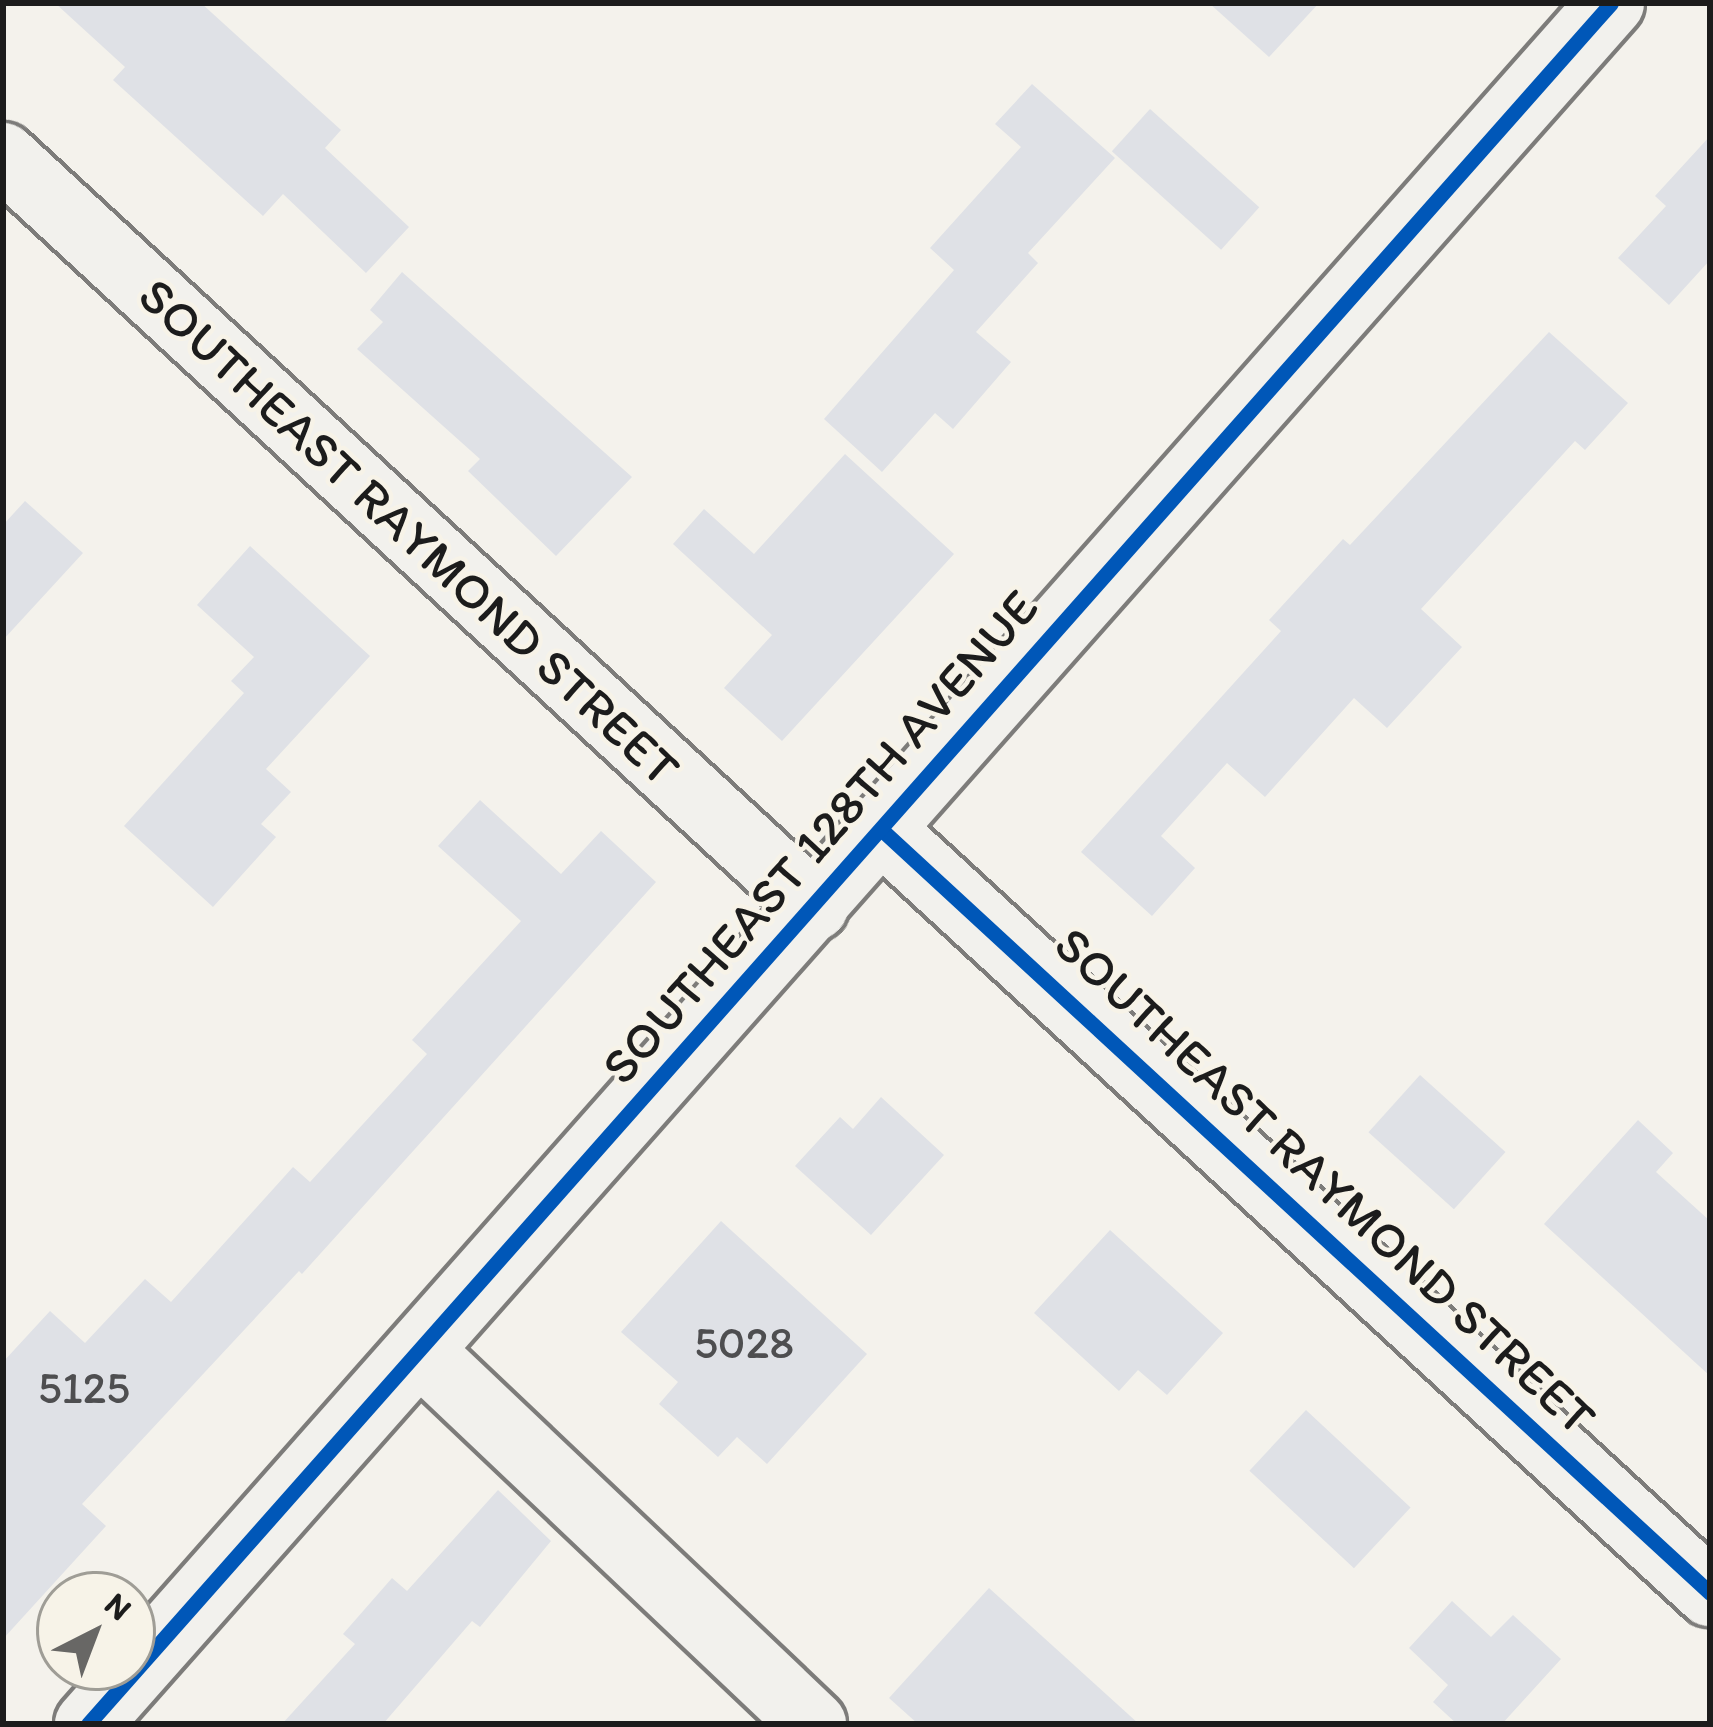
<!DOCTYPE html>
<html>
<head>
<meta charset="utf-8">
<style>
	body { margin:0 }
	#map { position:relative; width:1713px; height:1727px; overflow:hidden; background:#f4f2ec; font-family:Itim,sans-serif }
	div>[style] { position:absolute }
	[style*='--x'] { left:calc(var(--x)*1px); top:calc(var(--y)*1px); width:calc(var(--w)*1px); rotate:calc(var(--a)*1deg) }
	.building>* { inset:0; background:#dfe1e6; transform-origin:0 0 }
	.roads { filter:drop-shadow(3px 0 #7d7c7a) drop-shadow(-3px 0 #7d7c7a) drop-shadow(0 3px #7d7c7a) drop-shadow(0 -3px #7d7c7a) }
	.minor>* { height:66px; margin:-33px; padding:0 33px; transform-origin:33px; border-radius:33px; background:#f2f1ed }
	.cycleway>* { height:15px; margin:-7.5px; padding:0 7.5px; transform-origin:7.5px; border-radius:7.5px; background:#0057b8 }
	span { translate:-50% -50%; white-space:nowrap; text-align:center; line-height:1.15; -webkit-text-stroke:9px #f7f3e8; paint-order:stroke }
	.number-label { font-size:45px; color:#4e4e50 }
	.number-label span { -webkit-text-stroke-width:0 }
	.street-label { font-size:51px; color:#1c1c1c }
	.frame { position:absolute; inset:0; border:6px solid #1c1c1c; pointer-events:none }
	.north { position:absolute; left:36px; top:1571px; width:120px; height:120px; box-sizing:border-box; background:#f7f3e8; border:3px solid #9f9d96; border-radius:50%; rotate:42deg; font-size:33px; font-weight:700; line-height:48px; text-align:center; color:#1c1c1c }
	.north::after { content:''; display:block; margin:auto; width:42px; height:54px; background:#686765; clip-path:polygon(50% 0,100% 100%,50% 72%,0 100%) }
</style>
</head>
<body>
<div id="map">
	<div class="building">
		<div style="clip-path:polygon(55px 3px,201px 3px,341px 130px,325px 148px,409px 227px,366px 273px,283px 194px,263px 216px,113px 80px,125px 67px)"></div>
		<div style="clip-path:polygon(1209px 3px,1319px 3px,1269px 57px)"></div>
		<div style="clip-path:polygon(1032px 84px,1115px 158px,1028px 253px,1038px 263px,976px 332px,1011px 362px,953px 429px,935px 413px,882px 472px,824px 419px,954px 270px,930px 248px,1021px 147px,995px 124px)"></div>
		<div style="left:1150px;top:109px;width:147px;height:57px;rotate:42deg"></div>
		<div style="clip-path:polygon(1710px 136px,1710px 260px,1669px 305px,1618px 258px,1666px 206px,1655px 196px)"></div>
		<div style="clip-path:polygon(402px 272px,632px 477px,556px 556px,468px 471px,480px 459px,357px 349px,383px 322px,370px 310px)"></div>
		<div style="clip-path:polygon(1549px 332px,1628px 403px,1585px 450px,1575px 441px,1421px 609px,1462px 647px,1387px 728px,1354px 698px,1265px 797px,1227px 763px,1161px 836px,1195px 868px,1152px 916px,1081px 852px,1281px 631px,1269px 620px,1343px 539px,1350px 545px)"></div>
		<div style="clip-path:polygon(845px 454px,954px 554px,782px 741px,724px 688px,772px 635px,673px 544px,704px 509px,754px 554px)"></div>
		<div style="clip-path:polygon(25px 501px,83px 553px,3px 640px,3px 525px)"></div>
		<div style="clip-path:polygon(250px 546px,370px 656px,266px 769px,291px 792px,261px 824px,276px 837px,213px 907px,124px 826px,244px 693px,231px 681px,254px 657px,197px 605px)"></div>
		<div style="clip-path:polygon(480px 800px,561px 874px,601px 831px,656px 882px,302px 1274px,299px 1271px,82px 1504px,106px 1526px,3px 1639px,3px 1362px,50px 1311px,85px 1343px,145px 1279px,171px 1302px,293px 1167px,310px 1182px,427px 1054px,412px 1040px,521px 921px,438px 846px)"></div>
		<div style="left:1420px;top:1075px;width:115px;height:77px;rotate:42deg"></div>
		<div style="clip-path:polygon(881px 1097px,944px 1155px,871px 1235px,795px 1166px,840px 1117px,853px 1129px)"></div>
		<div style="clip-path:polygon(1638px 1120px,1673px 1153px,1656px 1172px,1710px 1221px,1710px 1376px,1544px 1224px)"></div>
		<div style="clip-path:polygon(721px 1221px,867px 1354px,767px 1464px,737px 1437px,718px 1457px,659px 1404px,678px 1382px,621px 1332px)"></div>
		<div style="clip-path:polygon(1110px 1230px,1223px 1333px,1167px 1395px,1138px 1370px,1119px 1391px,1034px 1313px)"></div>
		<div style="left:1306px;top:1410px;width:143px;height:83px;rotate:43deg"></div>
		<div style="clip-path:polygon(498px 1490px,551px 1541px,480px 1627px,472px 1621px,383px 1724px,282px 1724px,355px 1644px,343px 1634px,392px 1578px,407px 1591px)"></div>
		<div style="clip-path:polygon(989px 1588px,1139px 1724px,918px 1724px,889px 1698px)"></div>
		<div style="clip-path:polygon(1452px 1601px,1491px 1637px,1513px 1615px,1561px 1659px,1502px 1724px,1457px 1724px,1433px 1702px,1448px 1685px,1409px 1648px)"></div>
	</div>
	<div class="roads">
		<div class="minor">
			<div style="--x:3;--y:156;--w:1106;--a:42.77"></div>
			<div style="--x:883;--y:831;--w:1125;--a:42.66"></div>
			<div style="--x:420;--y:1351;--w:542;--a:43.5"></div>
			<div style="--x:88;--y:1724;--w:2298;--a:-48.49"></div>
		</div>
	</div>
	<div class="cycleway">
		<div style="--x:883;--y:831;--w:1125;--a:42.66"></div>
		<div style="--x:88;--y:1724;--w:2298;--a:-48.49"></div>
	</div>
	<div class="number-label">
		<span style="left:744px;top:1343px">5028</span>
		<span style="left:84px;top:1388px">5125</span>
	</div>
	<div class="street-label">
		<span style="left:409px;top:532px;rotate:43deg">SOUTHEAST RAYMOND STREET</span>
		<span style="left:820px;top:837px;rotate:-49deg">SOUTHEAST 128TH AVENUE</span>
		<span style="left:1325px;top:1181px;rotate:43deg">SOUTHEAST RAYMOND STREET</span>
	</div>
	<div class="frame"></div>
	<div class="north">N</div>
</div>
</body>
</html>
